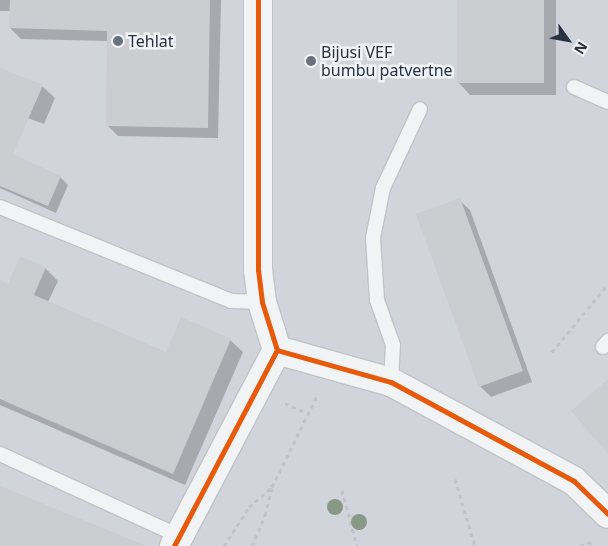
<!DOCTYPE html>
<html>
<head>
<meta charset="utf-8">
<style>
	body { margin:0 }
	#map { position:relative; width:608px; height:546px; overflow:hidden; background:#e3e5e8; font-family:"Noto Sans",sans-serif }
	div>[style] { position:absolute }
	[style*='--x'] { left:calc(var(--x)*1px); top:calc(var(--y)*1px); width:calc(var(--w)*1px); rotate:calc(var(--a)*1deg) }
	.built>* { inset:0; background:#d1d4db; transform-origin:0 0 }
	.shadow>* { inset:0; background:#0003 }
	.building>* { inset:0; background:#cbcdd0; transform-origin:0 0 }
	.path>* { height:3px; margin-top:-1.5px; transform-origin:0; background:repeating-linear-gradient(90deg,#c2c3c8 0 4px,transparent 0 8px) }
	.roads { filter:drop-shadow(1px 0 #c1c3c6) drop-shadow(-1px 0 #c1c3c6) drop-shadow(0 1px #c1c3c6) drop-shadow(0 -1px #c1c3c6) }
	.lane>* { height:14px; margin:-7px; padding:0 7px; transform-origin:7px; border-radius:7px; background:#f2f3f5 }
	.street>* { height:28px; margin:-14px; padding:0 14px; transform-origin:14px; border-radius:14px; background:#f2f3f5 }
	.cycleway>* { height:5px; margin:-2.5px; padding:0 2.5px; transform-origin:2.5px; border-radius:2.5px; background:#e8590c }
	.trees>* { width:16px; height:16px; margin:-8px; border-radius:50%; background:#889a87 }
	.dots>* { width:14px; height:14px; translate:-50% -50%; box-sizing:border-box; border:2px solid #f1f3f7; border-radius:50% }
	span { translate:-50% -50%; white-space:nowrap; text-align:center; line-height:1.15; -webkit-text-stroke:5px #f1f3f7; paint-order:stroke }
	.poi-label { font-size:16px; color:#293242 }
	.left { translate:0 -50%; text-align:left }
	.north { position:absolute; left:543px; top:15px; width:50px; height:50px; -webkit-text-stroke:4px #f1f3f7; paint-order:stroke; rotate:122deg; font-size:14px; font-weight:700; line-height:20px; text-align:center; color:#293242 }
	.north::after { content:''; display:block; margin:auto; width:18px; height:22px; background:#293242; clip-path:polygon(50% 0,100% 100%,50% 72%,0 100%) }
</style>
</head>
<body>
<div id="map">
	<div class="built">
		<div style="left:0;top:0;width:608px;height:546px"></div>
	</div>
	<div class="shadow">
		<div style="clip-path:polygon(0 0,221px 0,218px 138px,118px 136px,107px 125px,108px 41px,21px 39px,10px 28px,11px 11px,0 11px)"></div>
		<div style="clip-path:polygon(458px 0,556px 0,556px 95px,470px 95px,458px 82px)"></div>
		<div style="clip-path:polygon(0 70px,42px 86px,55px 98px,44px 124px,0 108px)"></div>
		<div style="clip-path:polygon(0 150px,60px 177px,68px 185px,56px 213px,0 188px)"></div>
		<div style="clip-path:polygon(459px 200px,470px 210px,532px 382px,491px 397px,480px 386px)"></div>
		<div style="clip-path:polygon(45px 268px,58px 281px,48px 302px,166px 353px,230px 340px,243px 352px,185px 485px,0 405px,0 282px,8px 285px)"></div>
	</div>
	<div class="building">
		<div style="clip-path:polygon(10px 0,210px 0,208px 128px,106px 126px,107px 31px,9px 28px)"></div>
		<div style="left:457px;top:0;width:87px;height:83px"></div>
		<div style="clip-path:polygon(0 68px,43px 85px,13px 154px,61px 176px,48px 206px,0 186px)"></div>
		<div style="left:460px;top:198px;width:184px;height:47px;rotate:70deg"></div>
		<div style="clip-path:polygon(20px 256px,46px 267px,34px 295px,166px 352px,181px 317px,231px 339px,173px 474px,0 399px,0 280px,8px 284px)"></div>
		<div style="clip-path:polygon(608px 379px,608px 454px,571px 411px)"></div>
		<div style="clip-path:polygon(0 486px,144px 545px,144px 546px,0 546px)"></div>
	</div>
	<div class="path">
		<div style="--x:552;--y:352;--w:88;--a:-50.5"></div>
		<div style="--x:285;--y:403;--w:26;--a:25"></div>
		<div style="--x:455;--y:479;--w:70;--a:73.4"></div>
		<div style="--x:342;--y:490;--w:58;--a:75"></div>
		<div style="--x:224;--y:546;--w:46;--a:-57.3"></div>
		<div style="--x:249;--y:507;--w:30;--a:-41"></div>
		<div style="--x:252;--y:546;--w:34;--a:-67"></div>
		<div style="--x:265;--y:515;--w:29;--a:-76"></div>
		<div style="--x:272;--y:487;--w:104;--a:-63.7"></div>
		<div style="--x:580;--y:546;--w:13;--a:-18"></div>
	</div>
	<div class="roads">
		<div class="lane">
			<div style="--x:574;--y:87;--w:37;--a:24"></div>
			<div style="--x:0;--y:207;--w:249;--a:22.1"></div>
			<div style="--x:231;--y:301;--w:31;--a:2"></div>
			<div style="--x:603;--y:347;--w:8;--a:-50"></div>
			<div style="--x:391;--y:382;--w:37;--a:-87"></div>
			<div style="--x:393;--y:345;--w:48;--a:-109.6"></div>
			<div style="--x:377;--y:300;--w:62;--a:-93.7"></div>
			<div style="--x:373;--y:238;--w:51;--a:-78.7"></div>
			<div style="--x:383;--y:188;--w:87;--a:-64.9"></div>
			<div style="--x:0;--y:454;--w:199;--a:24.6"></div>
		</div>
		<div class="street">
			<div style="--x:277;--y:350;--w:118;--a:15.7"></div>
			<div style="--x:391;--y:382;--w:208;--a:28.4"></div>
			<div style="--x:574;--y:481;--w:47;--a:44.1"></div>
			<div style="--x:174;--y:546;--w:221;--a:-62.3"></div>
			<div style="--x:277;--y:350;--w:50;--a:-107.4"></div>
			<div style="--x:262;--y:302;--w:32;--a:-97"></div>
			<div style="--x:258;--y:270;--w:270;--a:-90"></div>
		</div>
	</div>
	<div class="cycleway">
		<div style="--x:277;--y:350;--w:118;--a:15.7"></div>
		<div style="--x:391;--y:382;--w:208;--a:28.4"></div>
		<div style="--x:574;--y:481;--w:47;--a:44.1"></div>
		<div style="--x:174;--y:546;--w:221;--a:-62.3"></div>
		<div style="--x:277;--y:350;--w:50;--a:-107.4"></div>
		<div style="--x:262;--y:302;--w:32;--a:-97"></div>
		<div style="--x:258;--y:270;--w:270;--a:-90"></div>
	</div>
	<div class="trees">
		<div style="left:335px;top:507px"></div>
		<div style="left:359px;top:522px"></div>
	</div>
	<div class="dots">
		<div style="left:118px;top:41px;background:#6a717c"></div>
		<div style="left:311px;top:61px;background:#6a717c"></div>
	</div>
	<div class="poi-label">
		<span class="left" style="left:128px;top:41px">Tehlat</span>
		<span class="left" style="left:321px;top:61px">Bijusi VEF<br>bumbu patvertne</span>
	</div>
	<div class="north">N</div>
</div>
</body>
</html>
